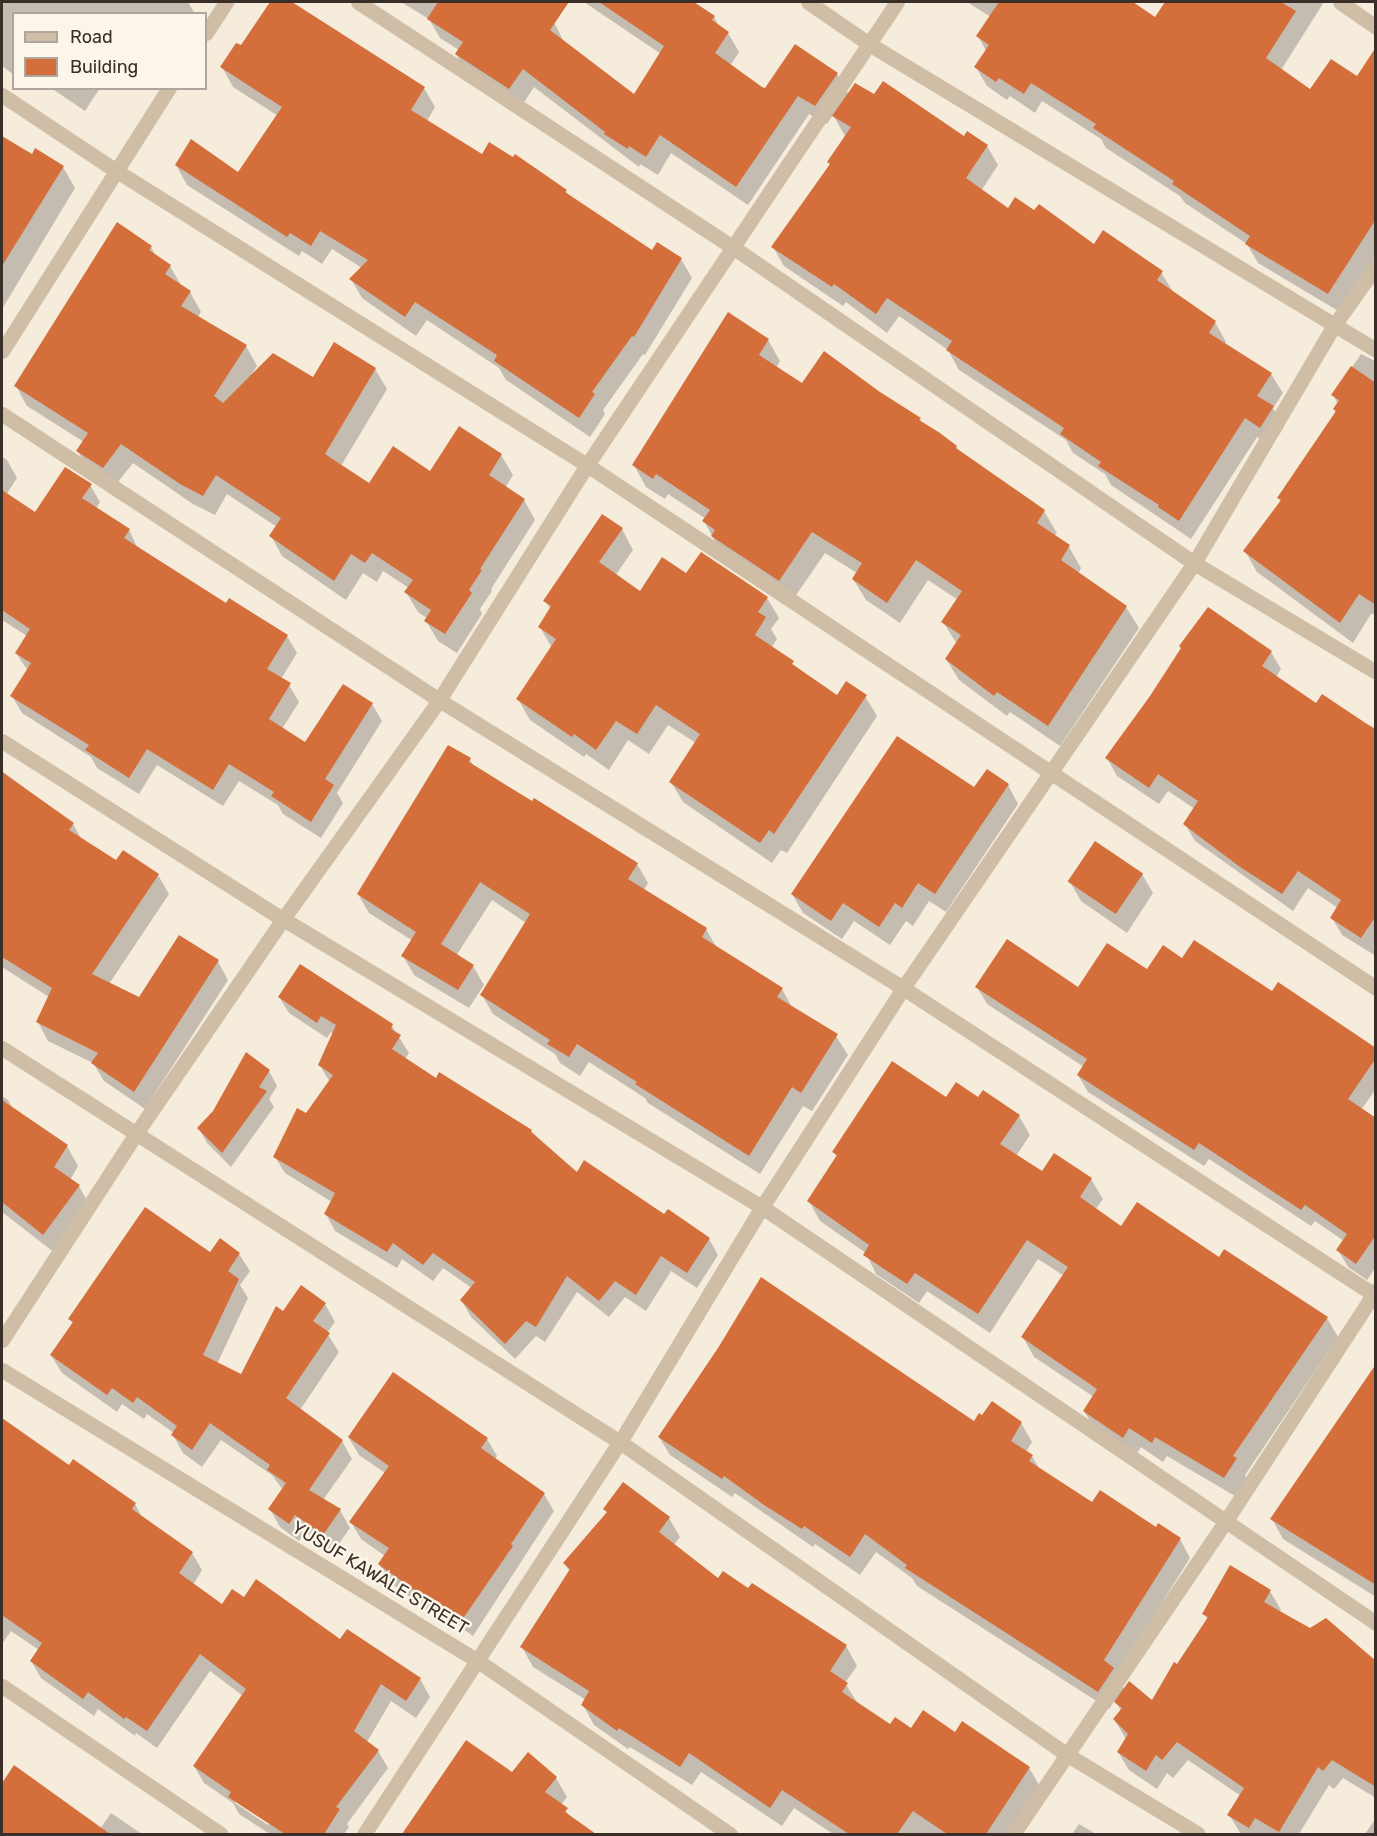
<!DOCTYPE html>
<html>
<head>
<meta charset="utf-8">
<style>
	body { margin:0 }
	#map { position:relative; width:1377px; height:1836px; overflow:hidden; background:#f5ecdc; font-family:Rubik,sans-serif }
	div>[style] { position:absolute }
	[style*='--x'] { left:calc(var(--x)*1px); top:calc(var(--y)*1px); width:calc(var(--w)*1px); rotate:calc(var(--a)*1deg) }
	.shadow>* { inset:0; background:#0003 }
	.building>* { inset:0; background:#d46f3c; transform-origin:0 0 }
	.minor>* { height:15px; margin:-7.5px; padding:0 7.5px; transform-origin:7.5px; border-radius:7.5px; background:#cfbda6 }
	span { translate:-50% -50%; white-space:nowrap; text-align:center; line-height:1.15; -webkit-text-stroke:5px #fcf5e9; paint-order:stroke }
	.street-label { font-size:18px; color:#3a2f28 }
	.frame { position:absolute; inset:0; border:3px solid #3a2f28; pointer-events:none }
	.legend { position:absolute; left:12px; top:12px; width:195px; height:78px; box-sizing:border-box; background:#fcf5e9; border:2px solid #aea69c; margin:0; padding:8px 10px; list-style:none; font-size:18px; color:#3a2f28 }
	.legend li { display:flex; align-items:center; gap:12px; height:30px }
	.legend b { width:30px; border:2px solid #aea69c }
</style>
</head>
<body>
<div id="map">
	<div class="shadow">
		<div style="clip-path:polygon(2px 2px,188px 2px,195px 14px,14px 14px,14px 75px,2px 66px)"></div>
		<div style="clip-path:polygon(272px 2px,424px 88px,435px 107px,427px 121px,482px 156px,514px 159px,516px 156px,566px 191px,569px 197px,652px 252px,681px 259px,692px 278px,645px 355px,643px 354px,603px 410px,605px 414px,590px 437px,506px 380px,499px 368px,427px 320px,416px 336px,362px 298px,351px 279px,362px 268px,332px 249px,322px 264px,302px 251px,299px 256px,187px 185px,176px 165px,238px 174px,278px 116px,233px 87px,222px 67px,241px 48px)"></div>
		<div style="clip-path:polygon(401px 2px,526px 2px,554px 22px,564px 42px,635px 96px,661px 54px,584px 2px,692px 2px,714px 17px,719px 26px,728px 33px,739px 52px,730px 66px,765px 90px,837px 74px,849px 95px,987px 146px,998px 165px,981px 191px,1009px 210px,1035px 213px,1094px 246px,1161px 272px,1173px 292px,1215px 322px,1226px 342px,1224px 344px,1271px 374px,1283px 393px,1273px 408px,1284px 427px,1271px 447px,1257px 437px,1191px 539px,1111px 485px,1105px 474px,1073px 453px,1066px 440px,959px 370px,948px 350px,899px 316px,887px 333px,846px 302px,843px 306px,784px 266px,773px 247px,831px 165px,845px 136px,833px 115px,827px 124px,809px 114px,748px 205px,671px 153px,658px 175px,640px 164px,639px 167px,534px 87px,521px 107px,467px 73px,456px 54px,459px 50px,440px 38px,429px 19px)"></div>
		<div style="clip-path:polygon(967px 2px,1130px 2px,1156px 19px,1166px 2px,1324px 2px,1281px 70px,1310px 91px,1358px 78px,1376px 83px,1376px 255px,1340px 312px,1258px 263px,1247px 244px,1185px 203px,1180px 196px,1106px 148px,1101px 139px,1042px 101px,1035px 113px,1010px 96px,1007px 100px,987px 86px,976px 67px,986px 51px,978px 36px,991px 17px)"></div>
		<div style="clip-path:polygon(51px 88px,100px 88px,85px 111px)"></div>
		<div style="clip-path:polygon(2px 138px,32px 156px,63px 167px,75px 188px,2px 309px)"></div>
		<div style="clip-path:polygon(151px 247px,156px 256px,170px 266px,182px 287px,190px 292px,201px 312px,198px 317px,246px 346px,257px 366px,252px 374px,313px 379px,375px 369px,387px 389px,341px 466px,369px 485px,431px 474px,460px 428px,501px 455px,513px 475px,505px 488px,524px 500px,535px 520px,491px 589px,492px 591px,480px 609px,482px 614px,457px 653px,438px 641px,426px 621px,428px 619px,418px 612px,406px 592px,409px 588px,383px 571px,377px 582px,363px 573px,346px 600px,282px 556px,271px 536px,277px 527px,227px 494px,215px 515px,193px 504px,133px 463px,114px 487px,89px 471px,78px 451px,84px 442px,27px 406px,16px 386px)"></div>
		<div style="clip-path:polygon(768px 340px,780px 361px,776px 368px,803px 385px,879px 394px,920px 419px,923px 425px,958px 452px,1044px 511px,1057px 533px,1054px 536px,1069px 547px,1081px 568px,1078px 574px,1126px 607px,1139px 628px,1060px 746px,1010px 712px,1007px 716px,959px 680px,946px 659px,957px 644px,943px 622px,958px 600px,928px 580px,900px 623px,866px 600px,853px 579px,857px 573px,825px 553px,792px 601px,716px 543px,704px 521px,706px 519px,668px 494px,665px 499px,646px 487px,634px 465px)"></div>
		<div style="clip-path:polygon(1361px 354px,1375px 361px,1376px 614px,1371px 614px,1353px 643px,1257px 572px,1245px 551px,1281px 502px,1279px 498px,1336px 413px,1334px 409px,1338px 404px,1333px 395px)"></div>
		<div style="clip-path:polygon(2px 457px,7px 460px,17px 478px,6px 495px,35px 514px,90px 485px,100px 502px,96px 509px,129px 530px,138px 549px,227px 605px,230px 600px,287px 636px,297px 653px,281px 679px,289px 685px,299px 702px,282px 729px,305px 744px,372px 704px,382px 721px,337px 793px,343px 803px,321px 838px,283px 814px,278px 805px,239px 781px,223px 806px,157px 765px,139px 794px,97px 768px,91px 757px,22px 713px,12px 696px,28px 671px,16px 653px,27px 636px,2px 620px)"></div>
		<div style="clip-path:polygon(622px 529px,633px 550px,615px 576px,640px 593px,687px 575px,767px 598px,779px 618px,771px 629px,777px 639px,771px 648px,837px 697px,865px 696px,877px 716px,787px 853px,781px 850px,772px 863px,683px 802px,671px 782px,696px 743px,668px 725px,649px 754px,628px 740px,609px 770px,586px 754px,584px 757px,530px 720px,518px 699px,552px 648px,540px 627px,551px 610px,545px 601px)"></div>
		<div style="clip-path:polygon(1271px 652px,1281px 669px,1276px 677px,1317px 705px,1376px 728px,1376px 956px,1342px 935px,1332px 918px,1338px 908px,1308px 888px,1293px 911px,1195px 841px,1185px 824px,1195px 809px,1168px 791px,1159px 804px,1117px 776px,1107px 758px)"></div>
		<div style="clip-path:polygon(470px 760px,475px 768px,637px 864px,648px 883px,644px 890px,706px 929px,717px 948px,782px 989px,793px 1009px,836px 1036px,848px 1055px,812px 1111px,803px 1106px,760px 1174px,648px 1103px,645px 1098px,589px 1062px,580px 1076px,560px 1063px,555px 1054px,493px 1014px,482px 995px,526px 923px,492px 900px,456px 956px,473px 966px,484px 985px,469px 1008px,414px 975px,403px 956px,413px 941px,369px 913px,358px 894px)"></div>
		<div style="clip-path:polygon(2px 771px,73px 824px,82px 840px,117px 862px,158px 875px,169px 894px,109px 984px,139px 999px,218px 962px,228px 980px,145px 1109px,104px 1081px,93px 1063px,48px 1041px,38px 1022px,49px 997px,2px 967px)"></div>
		<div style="clip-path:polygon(1008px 785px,1018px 804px,946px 912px,929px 901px,913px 926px,906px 921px,890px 945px,854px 921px,842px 939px,803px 913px,792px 894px,975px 789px)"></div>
		<div style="clip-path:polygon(1096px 844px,1142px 874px,1153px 893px,1127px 933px,1081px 901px,1070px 882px)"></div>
		<div style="clip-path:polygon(1183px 960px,1272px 993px,1376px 1050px,1376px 1089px,1361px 1110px,1376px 1120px,1376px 1267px,1367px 1280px,1348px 1267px,1338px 1250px,1344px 1241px,1315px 1221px,1311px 1226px,1209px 1159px,1204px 1166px,1088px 1092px,1078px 1075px,1084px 1067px,987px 1004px,977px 987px,1079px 989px)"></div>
		<div style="clip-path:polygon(279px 997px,392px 1026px,409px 1053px,405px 1059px,436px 1080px,531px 1131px,578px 1174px,709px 1239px,718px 1255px,697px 1288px,671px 1271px,646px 1311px,625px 1297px,609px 1317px,577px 1292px,545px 1342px,536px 1336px,515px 1359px,471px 1317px,462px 1301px,472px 1288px,443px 1268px,433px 1281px,402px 1259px,397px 1268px,335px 1231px,326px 1214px,332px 1202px,285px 1173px,275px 1157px,330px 1082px,319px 1064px,334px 1034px,331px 1032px,327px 1038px,289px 1013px)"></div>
		<div style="clip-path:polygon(269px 1071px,277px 1086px,269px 1099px,274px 1107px,231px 1167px,207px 1143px,199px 1129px)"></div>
		<div style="clip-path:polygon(2px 1096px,8px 1100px,14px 1111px,67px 1146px,78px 1166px,70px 1180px,79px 1186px,90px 1206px,55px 1253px,2px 1212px)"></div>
		<div style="clip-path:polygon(946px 1099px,979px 1099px,1019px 1116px,1030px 1135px,1016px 1156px,1042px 1174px,1055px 1155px,1091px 1179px,1103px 1199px,1095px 1210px,1122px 1228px,1219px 1259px,1327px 1318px,1338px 1337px,1245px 1475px,1247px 1479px,1235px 1496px,1167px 1456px,1163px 1462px,1141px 1447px,1135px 1456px,1096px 1431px,1084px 1411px,1094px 1397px,1034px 1357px,1023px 1337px,1064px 1276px,1038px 1259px,990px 1333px,927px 1291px,919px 1303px,876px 1274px,866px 1253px,820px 1221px,809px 1201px,837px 1158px,834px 1152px)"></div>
		<div style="clip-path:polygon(210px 1254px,239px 1254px,250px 1271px,240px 1285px,248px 1298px,217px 1364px,242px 1376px,283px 1313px,325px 1304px,335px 1322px,327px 1333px,339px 1352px,300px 1410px,342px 1441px,352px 1459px,323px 1500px,340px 1510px,350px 1528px,333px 1552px,305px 1532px,299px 1541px,280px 1527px,270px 1509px,283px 1490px,272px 1475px,221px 1440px,202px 1467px,183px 1453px,173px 1435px,174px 1433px,147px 1414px,144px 1419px,122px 1404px,117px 1412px,62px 1373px,51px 1355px,73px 1324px,70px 1319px)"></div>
		<div style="clip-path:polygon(1376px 1366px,1376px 1597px,1283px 1539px,1272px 1519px)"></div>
		<div style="clip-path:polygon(974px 1423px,1021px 1423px,1032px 1442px,1026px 1452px,1032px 1456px,1040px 1470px,1092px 1505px,1180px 1539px,1190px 1558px,1116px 1676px,1125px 1690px,1152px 1703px,1208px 1620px,1204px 1614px,1270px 1591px,1281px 1610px,1279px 1613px,1376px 1661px,1376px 1798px,1343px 1778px,1334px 1789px,1329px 1785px,1299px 1834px,1241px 1834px,1229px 1815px,1241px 1796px,1188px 1760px,1173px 1778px,1167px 1773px,1157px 1789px,1129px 1770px,1118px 1752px,1126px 1739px,1114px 1719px,1121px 1711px,1115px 1700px,1109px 1709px,917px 1586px,912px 1578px,876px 1552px,860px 1575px,815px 1544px,813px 1547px,735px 1493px,732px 1497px,670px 1455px,659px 1437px)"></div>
		<div style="clip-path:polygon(evenodd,11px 1426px,70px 1467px,135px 1504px,143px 1519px,192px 1553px,202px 1570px,193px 1585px,222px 1606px,245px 1599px,420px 1679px,430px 1697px,416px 1718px,391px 1701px,367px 1742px,378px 1751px,388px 1768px,347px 1824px,349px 1827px,344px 1834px,270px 1834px,239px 1814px,233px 1803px,204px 1783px,194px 1766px,243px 1696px,210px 1671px,157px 1748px,136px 1733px,135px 1736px,98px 1709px,94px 1716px,41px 1678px,31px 1661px,39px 1650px,11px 1631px,2px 1644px,2px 1440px,11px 1426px,235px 1800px,270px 1823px,268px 1825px,235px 1803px,235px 1800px)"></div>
		<div style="clip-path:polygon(349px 1438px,487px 1439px,497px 1456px,495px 1459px,544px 1494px,554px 1511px,473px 1636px,443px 1615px,441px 1619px,389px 1582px,379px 1564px,385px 1556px,361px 1539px,351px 1522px,385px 1473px,359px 1455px)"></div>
		<div style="clip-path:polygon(605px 1509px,669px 1518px,680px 1537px,674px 1545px,719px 1580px,749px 1590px,846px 1646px,857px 1666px,845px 1683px,858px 1704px,890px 1726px,955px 1734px,963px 1723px,1029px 1768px,1041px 1788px,1009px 1834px,833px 1834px,794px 1808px,782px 1826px,701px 1772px,692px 1785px,630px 1747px,628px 1749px,594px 1725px,583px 1705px,586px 1700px,533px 1667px,522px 1647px,570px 1572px,564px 1563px,608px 1514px)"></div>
		<div style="clip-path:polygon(512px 1774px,556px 1778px,567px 1797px,561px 1805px,573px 1820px,594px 1834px,443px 1834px,433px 1827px)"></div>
		<div style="clip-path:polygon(2px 1782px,100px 1829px,111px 1813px,142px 1834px,2px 1834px)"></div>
		<div style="clip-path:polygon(1376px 1818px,1376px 1834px,1365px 1834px)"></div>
		<div style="clip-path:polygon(1079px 1824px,1096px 1834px,1072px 1834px)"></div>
	</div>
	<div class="building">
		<div style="clip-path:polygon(270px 2px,292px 2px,425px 87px,411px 110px,482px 154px,489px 142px,513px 157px,515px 154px,567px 190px,565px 192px,652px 250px,657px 242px,682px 258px,634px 337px,632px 336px,592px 392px,595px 394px,579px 418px,494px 361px,497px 355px,415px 302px,405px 317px,349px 279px,368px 260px,320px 231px,311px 246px,290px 233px,287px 237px,175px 165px,191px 139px,238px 172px,282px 107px,220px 67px,236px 43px,241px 45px)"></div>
		<div style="clip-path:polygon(438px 2px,569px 2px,550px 30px,634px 94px,664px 46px,599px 2px,694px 2px,715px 16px,712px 20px,729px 32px,715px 53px,762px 87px,765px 88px,795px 44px,838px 73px,815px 106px,798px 96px,736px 187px,660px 135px,646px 157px,629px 146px,628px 149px,604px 134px,605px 132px,523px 69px,509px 89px,455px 54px,463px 42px,427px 19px)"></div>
		<div style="clip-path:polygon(999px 2px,1133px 2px,1155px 17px,1165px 2px,1281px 2px,1296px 11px,1266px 58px,1310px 89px,1331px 59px,1357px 76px,1376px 47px,1376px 219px,1328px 294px,1245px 244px,1250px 236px,1172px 184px,1174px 181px,1093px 128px,1096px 124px,1031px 83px,1024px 94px,999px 78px,996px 82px,974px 67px,989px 45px,976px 36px)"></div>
		<div style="clip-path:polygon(883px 81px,964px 136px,967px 131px,988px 145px,966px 178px,1008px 208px,1015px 197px,1034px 210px,1039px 204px,1094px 244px,1103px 230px,1163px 271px,1157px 280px,1216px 321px,1209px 333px,1272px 373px,1257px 396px,1274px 406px,1260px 428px,1245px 418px,1179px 521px,1158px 507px,1159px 505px,1098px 466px,1101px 462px,1060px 434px,1064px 428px,946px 350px,952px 341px,887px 298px,876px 314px,834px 284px,832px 287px,771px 247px,830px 164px,827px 162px,851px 127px,832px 116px,855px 83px,874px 94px)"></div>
		<div style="clip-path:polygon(2px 136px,32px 154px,35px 148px,64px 166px,2px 266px)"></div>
		<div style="clip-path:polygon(117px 222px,152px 246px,149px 250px,171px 265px,165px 274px,191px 291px,181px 306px,247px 345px,214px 396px,223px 403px,273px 353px,313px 377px,334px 342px,376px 368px,325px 454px,369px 483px,393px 446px,430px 471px,459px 426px,502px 454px,489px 475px,525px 499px,480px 569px,482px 570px,469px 590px,472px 593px,445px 634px,424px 621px,431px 610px,404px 592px,413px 580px,372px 553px,365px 563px,351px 554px,334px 581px,269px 536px,281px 518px,216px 475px,203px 496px,180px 484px,121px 444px,103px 468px,76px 451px,88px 433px,14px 386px)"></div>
		<div style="clip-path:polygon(728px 312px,769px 339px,759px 355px,802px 383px,824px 351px,880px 392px,921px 418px,919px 420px,940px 433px,957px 446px,956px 448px,1045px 510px,1037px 523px,1070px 545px,1061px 560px,1127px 606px,1048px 726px,997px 692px,994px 696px,945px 659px,961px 635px,941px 622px,962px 591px,916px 560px,887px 603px,852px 579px,862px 563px,812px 532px,779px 581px,711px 536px,715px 530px,702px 521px,710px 510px,656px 474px,653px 479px,632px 465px)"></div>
		<div style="clip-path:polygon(1351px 366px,1376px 383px,1376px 605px,1359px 594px,1340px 623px,1243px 551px,1281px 500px,1277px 498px,1336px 411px,1333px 409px,1339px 400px,1331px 395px)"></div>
		<div style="clip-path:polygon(65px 467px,92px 484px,82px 498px,130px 529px,124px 538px,226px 603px,229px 598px,288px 635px,267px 669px,291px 683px,269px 719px,305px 742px,343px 684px,373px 703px,325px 779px,334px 785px,311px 822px,271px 796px,274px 792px,229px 764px,213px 790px,147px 749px,129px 778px,85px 750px,89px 745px,10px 696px,31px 663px,15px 653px,30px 629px,2px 610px,2px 490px,35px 512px)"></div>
		<div style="clip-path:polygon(602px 514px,623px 528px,599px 562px,640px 591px,662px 557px,686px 573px,701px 552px,768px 597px,758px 612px,766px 617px,755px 635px,794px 661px,792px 664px,837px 695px,846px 681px,867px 695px,774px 834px,769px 830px,760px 843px,669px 782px,700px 734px,656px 705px,637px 734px,616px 721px,596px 750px,574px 734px,572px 737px,516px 699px,556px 639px,538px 627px,551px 606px,543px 601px)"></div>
		<div style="clip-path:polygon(1208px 607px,1272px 651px,1262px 666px,1316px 703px,1322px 694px,1376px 730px,1376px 916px,1361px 938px,1330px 918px,1341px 900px,1298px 871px,1282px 894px,1240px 867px,1183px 824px,1198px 801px,1158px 774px,1149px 788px,1105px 758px,1150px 696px,1181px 648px,1179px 646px)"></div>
		<div style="clip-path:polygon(897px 736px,974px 787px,987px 769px,1009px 784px,935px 894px,918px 883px,902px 908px,895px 903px,879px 927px,843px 903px,831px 921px,791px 894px)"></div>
		<div style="clip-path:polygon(448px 745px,471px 758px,469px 762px,532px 801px,534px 798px,638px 863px,628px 879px,707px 928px,702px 937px,783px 988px,777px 997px,838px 1034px,801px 1093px,792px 1087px,749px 1156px,635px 1084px,637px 1082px,577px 1044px,569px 1057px,547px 1044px,550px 1040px,480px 995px,530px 914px,480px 882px,441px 944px,474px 965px,458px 990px,401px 956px,416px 932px,357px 894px)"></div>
		<div style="clip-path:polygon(2px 772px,74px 823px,69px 830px,116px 860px,123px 850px,159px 874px,92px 974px,139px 997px,179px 935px,219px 960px,134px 1092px,91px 1063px,98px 1053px,36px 1022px,52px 988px,2px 957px)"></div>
		<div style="left:1095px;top:841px;width:58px;height:49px;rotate:34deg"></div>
		<div style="clip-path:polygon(1007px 939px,1078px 987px,1107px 943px,1147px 969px,1163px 945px,1182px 958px,1194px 940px,1272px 991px,1278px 982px,1376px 1048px,1376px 1058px,1348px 1099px,1376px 1118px,1376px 1235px,1356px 1264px,1336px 1250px,1347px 1234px,1305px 1205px,1301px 1210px,1199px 1143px,1194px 1150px,1077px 1075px,1087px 1059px,975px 987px)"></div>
		<div style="clip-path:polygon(300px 964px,393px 1024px,391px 1029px,401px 1035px,392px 1049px,436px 1078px,439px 1072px,532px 1130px,531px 1132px,577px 1172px,584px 1160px,664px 1214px,668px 1209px,710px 1238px,687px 1273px,661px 1256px,636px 1295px,615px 1281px,599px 1301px,567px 1276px,536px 1327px,526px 1321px,505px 1344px,460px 1300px,475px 1282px,433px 1253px,423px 1265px,393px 1243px,387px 1252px,324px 1214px,335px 1193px,273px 1157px,297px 1108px,306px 1113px,333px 1075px,318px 1065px,336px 1025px,321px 1016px,317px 1023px,278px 997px)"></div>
		<div style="clip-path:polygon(246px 1052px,270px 1070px,259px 1087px,267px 1091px,222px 1153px,197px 1128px,213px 1111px)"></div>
		<div style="clip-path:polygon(892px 1061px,946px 1097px,956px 1082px,978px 1097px,983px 1090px,1020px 1115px,1000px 1144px,1042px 1171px,1054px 1153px,1092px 1178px,1080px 1197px,1121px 1226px,1137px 1202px,1219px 1257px,1224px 1249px,1328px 1317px,1233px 1456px,1237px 1458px,1224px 1478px,1155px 1437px,1152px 1443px,1129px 1428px,1123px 1438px,1083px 1411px,1097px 1389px,1021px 1337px,1068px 1267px,1027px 1240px,978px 1314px,915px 1273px,907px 1284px,863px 1255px,869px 1245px,807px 1201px,837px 1155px,832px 1152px)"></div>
		<div style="clip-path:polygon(2px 1100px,68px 1145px,54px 1167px,80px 1185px,43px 1235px,2px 1202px)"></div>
		<div style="clip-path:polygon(145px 1207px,210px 1252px,220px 1238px,240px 1253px,228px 1271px,239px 1279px,203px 1355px,241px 1374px,276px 1306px,283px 1311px,301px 1285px,326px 1303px,313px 1321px,330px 1333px,286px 1398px,343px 1440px,309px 1490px,341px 1509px,323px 1535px,295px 1515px,289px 1524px,268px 1509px,286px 1483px,267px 1470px,270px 1465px,210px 1423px,192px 1450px,171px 1435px,177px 1426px,137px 1397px,133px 1403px,112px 1388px,107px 1395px,50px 1355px,73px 1322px,68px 1319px)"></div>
		<div style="clip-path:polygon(761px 1277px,974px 1421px,979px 1413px,982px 1415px,992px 1401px,1022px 1422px,1011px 1441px,1033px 1455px,1029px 1461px,1092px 1502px,1100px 1490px,1156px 1527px,1158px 1523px,1181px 1538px,1104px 1660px,1114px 1668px,1098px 1692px,905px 1568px,907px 1565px,865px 1534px,850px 1557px,804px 1526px,802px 1529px,764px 1505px,724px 1476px,722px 1479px,658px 1437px,718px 1348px)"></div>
		<div style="clip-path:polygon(1376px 1364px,1376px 1585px,1270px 1519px)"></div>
		<div style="clip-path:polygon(393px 1372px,488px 1438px,481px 1448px,545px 1493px,511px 1544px,513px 1546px,462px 1620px,433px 1599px,431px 1602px,378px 1564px,389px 1548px,349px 1522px,389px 1466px,348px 1437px)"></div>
		<div style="clip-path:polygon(2px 1418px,69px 1465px,73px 1459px,136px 1503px,132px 1509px,193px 1552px,179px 1573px,222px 1604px,232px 1589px,244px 1597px,256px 1579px,340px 1639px,347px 1629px,421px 1678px,406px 1701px,381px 1684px,354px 1731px,379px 1750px,336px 1807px,340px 1809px,324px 1834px,285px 1834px,228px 1797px,231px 1792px,193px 1766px,246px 1689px,200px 1654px,147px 1731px,126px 1717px,124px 1719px,88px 1692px,83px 1699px,30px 1661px,42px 1643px,2px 1615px)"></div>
		<div style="clip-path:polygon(623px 1482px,670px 1517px,659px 1532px,718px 1578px,723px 1571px,748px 1588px,752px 1583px,847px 1645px,830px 1671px,848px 1683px,842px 1692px,890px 1724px,895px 1717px,911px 1728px,923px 1710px,955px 1732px,962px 1721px,1030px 1767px,986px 1834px,947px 1834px,913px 1811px,897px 1834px,849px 1834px,782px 1790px,770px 1808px,689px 1753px,680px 1767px,619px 1728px,617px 1731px,581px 1705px,589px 1691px,520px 1647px,570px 1569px,563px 1563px,607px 1512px,603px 1509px)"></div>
		<div style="clip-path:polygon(1230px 1565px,1271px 1590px,1264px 1602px,1310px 1628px,1326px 1618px,1376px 1661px,1376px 1787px,1332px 1760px,1323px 1771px,1318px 1767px,1279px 1832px,1255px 1818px,1249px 1828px,1227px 1815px,1244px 1788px,1177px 1742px,1162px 1760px,1156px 1755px,1146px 1771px,1117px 1752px,1128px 1734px,1113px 1719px,1122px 1708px,1114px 1702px,1129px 1681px,1152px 1700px,1174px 1662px,1177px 1664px,1208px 1617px,1202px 1614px)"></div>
		<div style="clip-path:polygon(466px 1740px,512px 1772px,528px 1752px,557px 1777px,545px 1792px,568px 1808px,565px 1812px,596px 1834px,402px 1834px)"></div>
		<div style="clip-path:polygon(14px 1765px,110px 1834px,2px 1834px,2px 1783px)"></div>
	</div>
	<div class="minor">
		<div style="--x:358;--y:2;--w:449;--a:33.2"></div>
		<div style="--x:734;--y:248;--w:558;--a:34.4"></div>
		<div style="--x:1194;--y:563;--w:212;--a:30.9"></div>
		<div style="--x:808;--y:2;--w:74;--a:34.5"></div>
		<div style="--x:869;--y:44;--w:592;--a:31.11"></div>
		<div style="--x:1340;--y:2;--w:44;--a:34.8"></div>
		<div style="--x:206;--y:33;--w:37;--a:-57"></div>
		<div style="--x:2;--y:95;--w:136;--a:33.6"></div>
		<div style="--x:115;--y:170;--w:557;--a:32.01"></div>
		<div style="--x:587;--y:465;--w:947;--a:33.54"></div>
		<div style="--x:2;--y:351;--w:312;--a:-57.6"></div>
		<div style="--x:2;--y:414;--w:522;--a:33.2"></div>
		<div style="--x:439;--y:700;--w:546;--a:31.83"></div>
		<div style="--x:903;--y:988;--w:564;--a:33.07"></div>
		<div style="--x:2;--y:741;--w:333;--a:32.4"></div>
		<div style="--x:283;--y:919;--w:559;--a:31.02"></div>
		<div style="--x:762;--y:1207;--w:742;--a:34.12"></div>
		<div style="--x:2;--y:1048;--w:733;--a:32.52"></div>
		<div style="--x:620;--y:1442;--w:544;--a:34.97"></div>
		<div style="--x:1066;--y:1754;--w:154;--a:31.2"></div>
		<div style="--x:2;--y:1340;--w:244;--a:-57"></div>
		<div style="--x:135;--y:1135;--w:262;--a:-55.6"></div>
		<div style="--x:283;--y:919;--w:269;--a:-54.5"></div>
		<div style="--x:439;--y:700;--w:278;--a:-57.8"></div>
		<div style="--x:587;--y:465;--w:557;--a:-56.2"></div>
		<div style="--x:2;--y:1370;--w:558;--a:31.44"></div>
		<div style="--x:478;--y:1661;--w:306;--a:34.5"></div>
		<div style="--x:2;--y:1686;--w:264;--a:34.1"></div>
		<div style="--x:364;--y:1834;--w:468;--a:-56.9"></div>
		<div style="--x:620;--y:1442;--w:275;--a:-58.9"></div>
		<div style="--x:762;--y:1207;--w:260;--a:-57.2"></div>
		<div style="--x:903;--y:988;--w:515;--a:-55.6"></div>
		<div style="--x:1194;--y:563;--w:277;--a:-59.5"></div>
		<div style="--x:1335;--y:324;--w:71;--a:-54.7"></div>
		<div style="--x:1013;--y:1834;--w:377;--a:-55.8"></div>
		<div style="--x:1225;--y:1522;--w:277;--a:-56.9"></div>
	</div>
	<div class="street-label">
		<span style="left:380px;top:1578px;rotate:31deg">YUSUF KAWALE STREET</span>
	</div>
	<div class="frame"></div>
	<ul class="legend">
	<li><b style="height:8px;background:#cfbda6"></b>Road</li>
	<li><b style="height:16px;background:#d46f3c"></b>Building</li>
	</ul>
</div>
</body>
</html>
